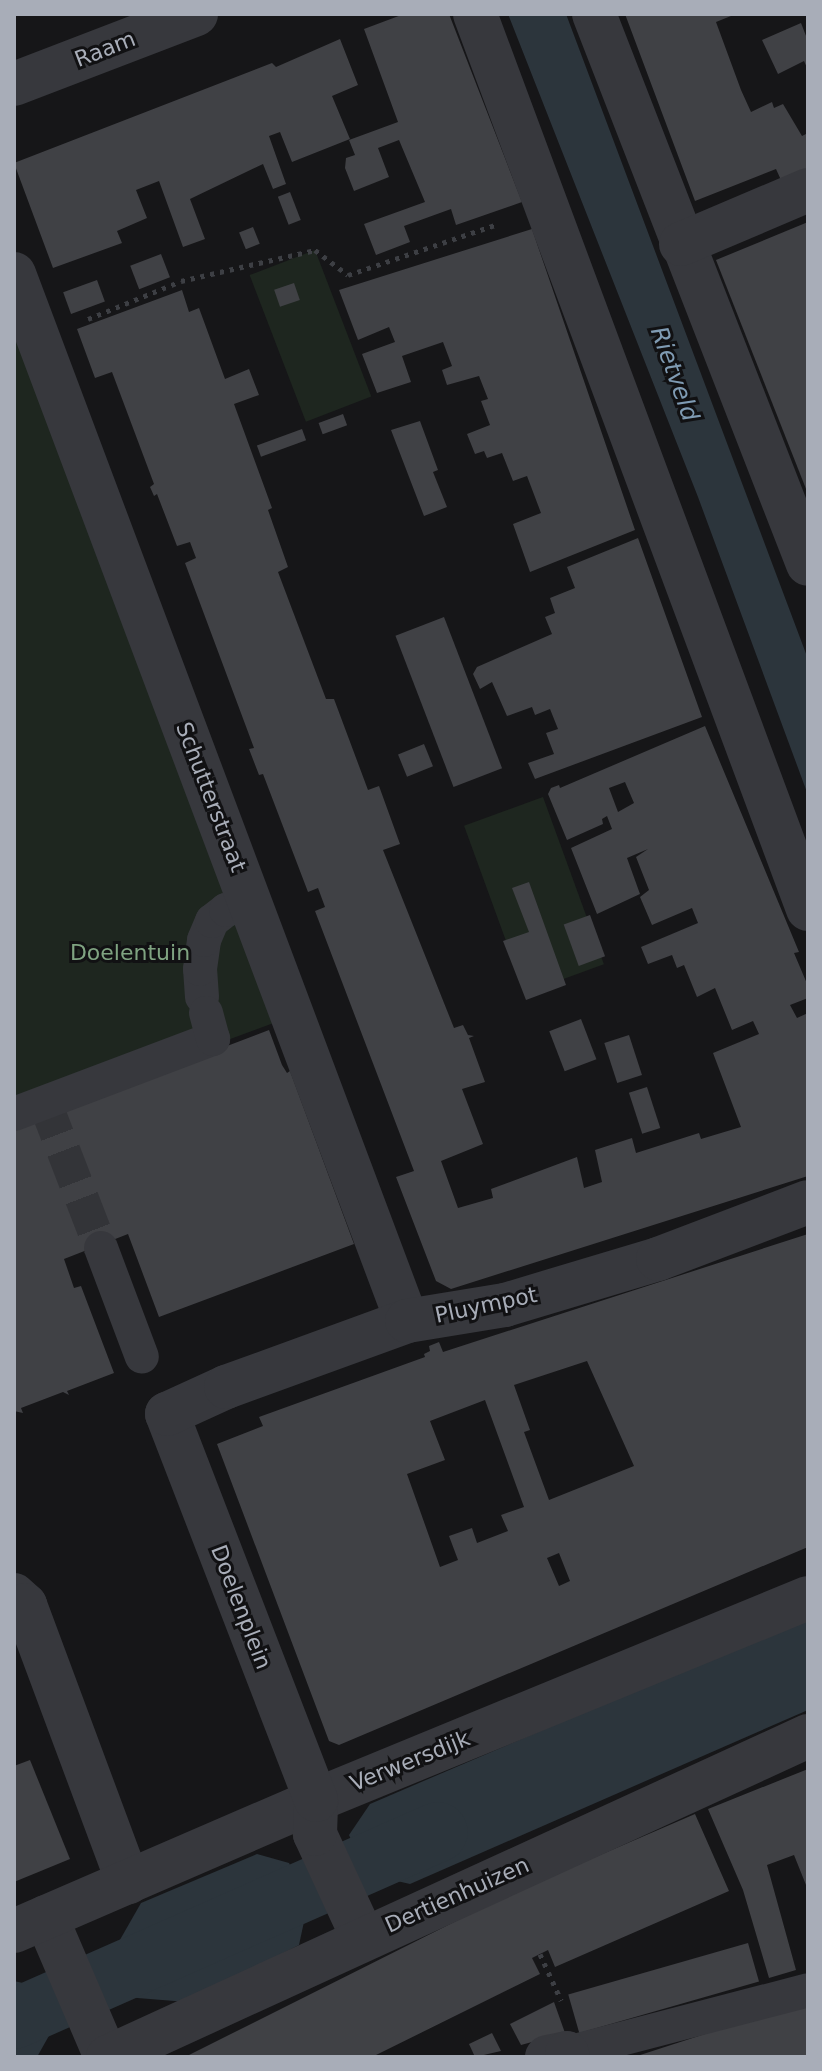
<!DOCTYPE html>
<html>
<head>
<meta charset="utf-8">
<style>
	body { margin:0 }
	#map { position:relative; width:822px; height:2071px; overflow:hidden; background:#161618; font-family:"DejaVu Sans",sans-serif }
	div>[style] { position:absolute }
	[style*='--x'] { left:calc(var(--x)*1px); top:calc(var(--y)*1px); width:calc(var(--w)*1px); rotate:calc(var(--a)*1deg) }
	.green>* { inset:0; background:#1e261f; transform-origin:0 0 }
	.water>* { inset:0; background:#2c353c }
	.canal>* { height:60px; margin:-30px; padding:0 30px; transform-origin:30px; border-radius:30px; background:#2c353c }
	.building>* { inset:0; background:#404145; transform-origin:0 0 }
	.pedestrian-tunnel>* { height:34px; margin-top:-17px; transform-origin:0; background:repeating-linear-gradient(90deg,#333438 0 34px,transparent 0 51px) }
	.path>* { height:5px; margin-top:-2.5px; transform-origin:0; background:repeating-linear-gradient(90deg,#3d3f44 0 4px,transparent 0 10px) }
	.pedestrian>* { height:34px; margin:-17px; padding:0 17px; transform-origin:17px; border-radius:17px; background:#37383d }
	.minor>* { height:44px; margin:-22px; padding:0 22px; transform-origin:22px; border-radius:22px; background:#37383d }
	span { translate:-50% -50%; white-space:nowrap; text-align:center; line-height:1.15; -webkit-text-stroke:6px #111113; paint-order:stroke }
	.street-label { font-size:22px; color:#a8adb8 }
	.park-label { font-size:22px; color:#7fa381 }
	.water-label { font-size:24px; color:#7f9bb3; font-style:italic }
	.frame { position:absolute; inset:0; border:16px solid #a8adb8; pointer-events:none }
</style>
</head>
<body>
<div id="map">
	<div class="green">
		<div style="left:315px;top:250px;width:157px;height:70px;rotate:69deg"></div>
		<div style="clip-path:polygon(20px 338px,279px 1021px,14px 1119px,14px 341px)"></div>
		<div style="left:543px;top:797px;width:178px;height:84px;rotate:70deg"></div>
	</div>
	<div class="water">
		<div style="clip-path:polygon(508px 14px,566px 14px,808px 659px,808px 795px,698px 497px)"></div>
		<div style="clip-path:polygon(808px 1616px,808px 1710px,410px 1884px,367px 1874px,349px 1835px,370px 1804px)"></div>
		<div style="clip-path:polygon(257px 1854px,289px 1863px,308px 1903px,299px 1945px,187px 2002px,125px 1997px,109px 1959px,141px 1903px)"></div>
		<div style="clip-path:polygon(14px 1981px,40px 1987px,55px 2025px,37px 2057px,14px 2057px)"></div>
	</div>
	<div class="canal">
		<div style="--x:14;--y:2019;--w:463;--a:-23.8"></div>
	</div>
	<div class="building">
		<div style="clip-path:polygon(404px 14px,449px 14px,522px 202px,456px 225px,451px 209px,404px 226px,410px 242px,376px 255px,364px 224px,425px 202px,399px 140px,378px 148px,389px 177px,354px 191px,345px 168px,346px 158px,355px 155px,349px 140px,398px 122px,364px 29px)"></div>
		<div style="clip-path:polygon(625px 14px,736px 14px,716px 22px,741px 90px,751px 112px,772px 102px,774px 108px,783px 104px,802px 136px,808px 133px,808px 168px,781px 180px,776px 169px,695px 201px)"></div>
		<div style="clip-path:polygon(801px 23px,808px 41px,808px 70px,804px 61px,778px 74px,762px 40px)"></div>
		<div style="clip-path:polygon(340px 39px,358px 85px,332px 96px,350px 139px,292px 162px,280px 132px,269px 136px,286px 184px,273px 189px,263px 164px,190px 199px,205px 239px,183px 247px,159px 181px,136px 190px,147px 218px,117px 231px,122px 243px,53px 268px,14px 163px,272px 63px,276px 67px)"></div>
		<div style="left:290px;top:192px;width:30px;height:13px;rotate:69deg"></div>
		<div style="clip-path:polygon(808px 222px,808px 494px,716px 260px)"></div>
		<div style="left:253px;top:227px;width:18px;height:15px;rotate:68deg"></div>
		<div style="clip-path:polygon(532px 229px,635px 530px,530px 572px,513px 524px,541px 513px,527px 476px,513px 481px,502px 453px,487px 458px,484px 451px,475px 454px,467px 434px,490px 425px,481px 401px,488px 399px,479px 376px,447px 385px,442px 370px,452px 366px,443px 342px,402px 356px,411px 382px,377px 393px,362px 354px,395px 342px,389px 327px,358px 340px,339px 290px)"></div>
		<div style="left:161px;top:254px;width:25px;height:33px;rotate:69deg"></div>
		<div style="left:97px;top:280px;width:23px;height:36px;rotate:70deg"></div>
		<div style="left:294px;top:283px;width:18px;height:21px;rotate:71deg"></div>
		<div style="clip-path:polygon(evenodd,182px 290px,189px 312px,199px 308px,225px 379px,249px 369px,259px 395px,234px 404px,272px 508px,268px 510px,288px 567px,278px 572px,326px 699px,334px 699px,368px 790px,379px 786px,400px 844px,383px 850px,454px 1028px,463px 1025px,468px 1035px,474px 1036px,469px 1038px,485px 1082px,462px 1089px,483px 1144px,441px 1161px,458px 1208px,493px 1198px,491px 1189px,577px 1157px,584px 1188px,602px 1182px,595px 1150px,632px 1138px,636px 1153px,699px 1133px,701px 1139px,741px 1127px,713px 1053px,759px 1034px,753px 1021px,732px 1030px,715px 988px,697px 997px,684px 965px,677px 968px,672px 955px,648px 964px,641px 947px,698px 923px,692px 908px,652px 925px,640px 897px,649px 890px,636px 857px,648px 849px,627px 858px,640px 894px,597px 914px,571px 848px,612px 829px,607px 816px,602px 819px,603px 824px,567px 840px,548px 794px,551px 788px,559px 785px,560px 788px,705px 726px,799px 952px,794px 953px,808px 986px,808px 998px,790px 1005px,797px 1018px,808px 1013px,808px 1176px,451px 1289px,436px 1281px,396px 1177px,414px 1171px,315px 911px,325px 907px,318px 888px,308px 892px,263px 774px,259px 775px,249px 749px,254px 748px,185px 563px,196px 558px,190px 542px,177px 546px,157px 494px,154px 496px,150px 487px,154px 484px,112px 372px,95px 378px,77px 329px,182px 290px,625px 782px,634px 803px,618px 812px,609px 788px,625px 782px)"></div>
		<div style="left:343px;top:414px;width:12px;height:26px;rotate:70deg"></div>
		<div style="clip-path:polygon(420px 421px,438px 470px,433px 472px,447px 507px,424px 516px,391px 430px)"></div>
		<div style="left:302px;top:429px;width:12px;height:48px;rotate:70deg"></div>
		<div style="clip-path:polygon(638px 538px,702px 717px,535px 779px,528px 763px,554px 754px,546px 733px,558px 729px,550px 709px,535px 715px,532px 707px,507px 716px,492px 682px,480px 689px,473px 674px,477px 667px,552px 634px,545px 617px,555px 613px,550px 598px,575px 588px,567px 567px)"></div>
		<div style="left:444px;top:617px;width:162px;height:52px;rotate:69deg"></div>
		<div style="left:424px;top:744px;width:24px;height:28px;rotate:68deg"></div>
		<div style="clip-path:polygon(529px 882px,566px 985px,526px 1000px,503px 941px,529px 932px,512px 888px)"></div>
		<div style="left:590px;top:915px;width:44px;height:28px;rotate:70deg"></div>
		<div style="left:581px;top:1019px;width:43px;height:34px;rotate:69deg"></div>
		<div style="clip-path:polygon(269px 1030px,282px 1065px,287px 1073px,290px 1071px,354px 1244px,159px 1317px,128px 1234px,64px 1259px,74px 1288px,81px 1286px,114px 1373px,67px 1391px,69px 1395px,63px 1392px,21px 1408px,23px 1413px,14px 1411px,14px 1127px)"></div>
		<div style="left:629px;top:1035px;width:42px;height:26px;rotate:72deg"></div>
		<div style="left:647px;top:1087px;width:43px;height:19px;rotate:72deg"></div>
		<div style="clip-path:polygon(evenodd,808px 1234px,808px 1547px,339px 1745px,329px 1741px,217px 1444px,263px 1426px,259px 1417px,425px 1357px,424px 1354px,430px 1351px,429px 1346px,439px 1342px,443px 1352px,808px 1234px,587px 1361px,634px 1466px,549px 1500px,524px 1432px,530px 1430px,514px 1385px,587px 1361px,808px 1234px,485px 1400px,524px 1507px,501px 1515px,508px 1531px,477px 1543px,472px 1528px,449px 1536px,458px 1560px,440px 1567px,407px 1474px,445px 1460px,430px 1421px,485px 1400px,808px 1234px,559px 1553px,570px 1581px,559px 1586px,547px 1558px,559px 1553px)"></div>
		<div style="clip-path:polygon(30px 1760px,70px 1859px,14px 1882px,14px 1766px)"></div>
		<div style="clip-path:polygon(808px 1769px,808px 1890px,794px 1855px,767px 1865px,796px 1970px,769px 1978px,743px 1890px,708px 1809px)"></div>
		<div style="clip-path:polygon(695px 1814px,729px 1891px,555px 1967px,548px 1950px,532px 1958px,540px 1974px,372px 2057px,185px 2057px,512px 1893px)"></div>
		<div style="left:748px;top:1943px;width:40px;height:187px;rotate:74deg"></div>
		<div style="clip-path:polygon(554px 2002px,565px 2033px,521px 2045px,510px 2024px)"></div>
		<div style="clip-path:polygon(808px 2003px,808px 2057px,634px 2057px,745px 2021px)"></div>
		<div style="clip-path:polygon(492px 2033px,501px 2051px,475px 2057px,469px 2044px)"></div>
	</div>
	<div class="pedestrian-tunnel">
		<div style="--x:45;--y:1103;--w:155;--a:68.9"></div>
	</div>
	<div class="path">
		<div style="--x:88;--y:319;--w:100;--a:-22.2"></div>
		<div style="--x:181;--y:281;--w:138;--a:-13"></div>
		<div style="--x:315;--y:250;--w:41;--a:37.1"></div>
		<div style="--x:348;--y:275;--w:158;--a:-18.8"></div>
		<div style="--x:540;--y:1954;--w:51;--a:65.5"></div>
	</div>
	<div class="pedestrian">
		<div style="--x:202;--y:997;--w:28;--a:-94"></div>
		<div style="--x:200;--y:969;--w:29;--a:-82"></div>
		<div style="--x:204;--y:940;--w:21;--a:-67"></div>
		<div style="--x:212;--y:921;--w:18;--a:-38"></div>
		<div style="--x:226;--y:910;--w:26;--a:-18"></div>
		<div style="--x:14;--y:1114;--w:213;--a:-20.7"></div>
		<div style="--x:213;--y:1039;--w:27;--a:-105"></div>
		<div style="--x:101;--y:1248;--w:116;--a:69.4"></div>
		<div style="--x:567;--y:2053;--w:249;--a:-14.6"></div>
	</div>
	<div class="minor">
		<div style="--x:475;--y:14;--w:955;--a:69.59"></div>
		<div style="--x:594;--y:14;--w:590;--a:68.74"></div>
		<div style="--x:14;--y:84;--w:195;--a:-21"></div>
		<div style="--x:681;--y:244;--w:138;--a:-23"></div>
		<div style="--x:14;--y:274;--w:1118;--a:69.43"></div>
		<div style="--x:14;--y:1595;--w:15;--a:42"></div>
		<div style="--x:25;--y:1605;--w:296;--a:69.6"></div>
		<div style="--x:46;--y:1917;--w:152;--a:66.8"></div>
		<div style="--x:14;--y:1931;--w:329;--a:-23.4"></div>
		<div style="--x:316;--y:1800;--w:532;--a:-22.32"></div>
		<div style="--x:363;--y:1938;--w:115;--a:-114.8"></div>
		<div style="--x:315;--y:1834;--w:34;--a:-88"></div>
		<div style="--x:316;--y:1800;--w:414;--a:-111.1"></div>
		<div style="--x:167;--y:1414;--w:65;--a:-24.6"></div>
		<div style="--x:226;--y:1387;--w:193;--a:-20"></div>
		<div style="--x:407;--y:1321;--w:99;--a:-9.3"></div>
		<div style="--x:505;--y:1305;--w:160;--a:-16.7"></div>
		<div style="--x:658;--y:1259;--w:160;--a:-20.8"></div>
		<div style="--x:108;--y:2057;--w:770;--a:-24.63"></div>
		<div style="--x:547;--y:2057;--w:20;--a:-11"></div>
		<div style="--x:567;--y:2053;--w:4;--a:76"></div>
	</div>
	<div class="street-label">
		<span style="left:105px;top:49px;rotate:-21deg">Raam</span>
		<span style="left:211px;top:797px;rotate:69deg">Schutterstraat</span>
		<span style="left:486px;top:1305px;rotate:-12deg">Pluympot</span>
		<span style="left:241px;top:1607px;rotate:69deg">Doelenplein</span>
		<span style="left:410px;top:1761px;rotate:-22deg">Verwersdijk</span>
		<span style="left:457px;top:1895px;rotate:-24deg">Dertienhuizen</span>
	</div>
	<div class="park-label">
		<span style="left:130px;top:953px">Doelentuin</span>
	</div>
	<div class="water-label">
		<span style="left:674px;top:374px;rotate:70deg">Rietveld</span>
	</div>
	<div class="frame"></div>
</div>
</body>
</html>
